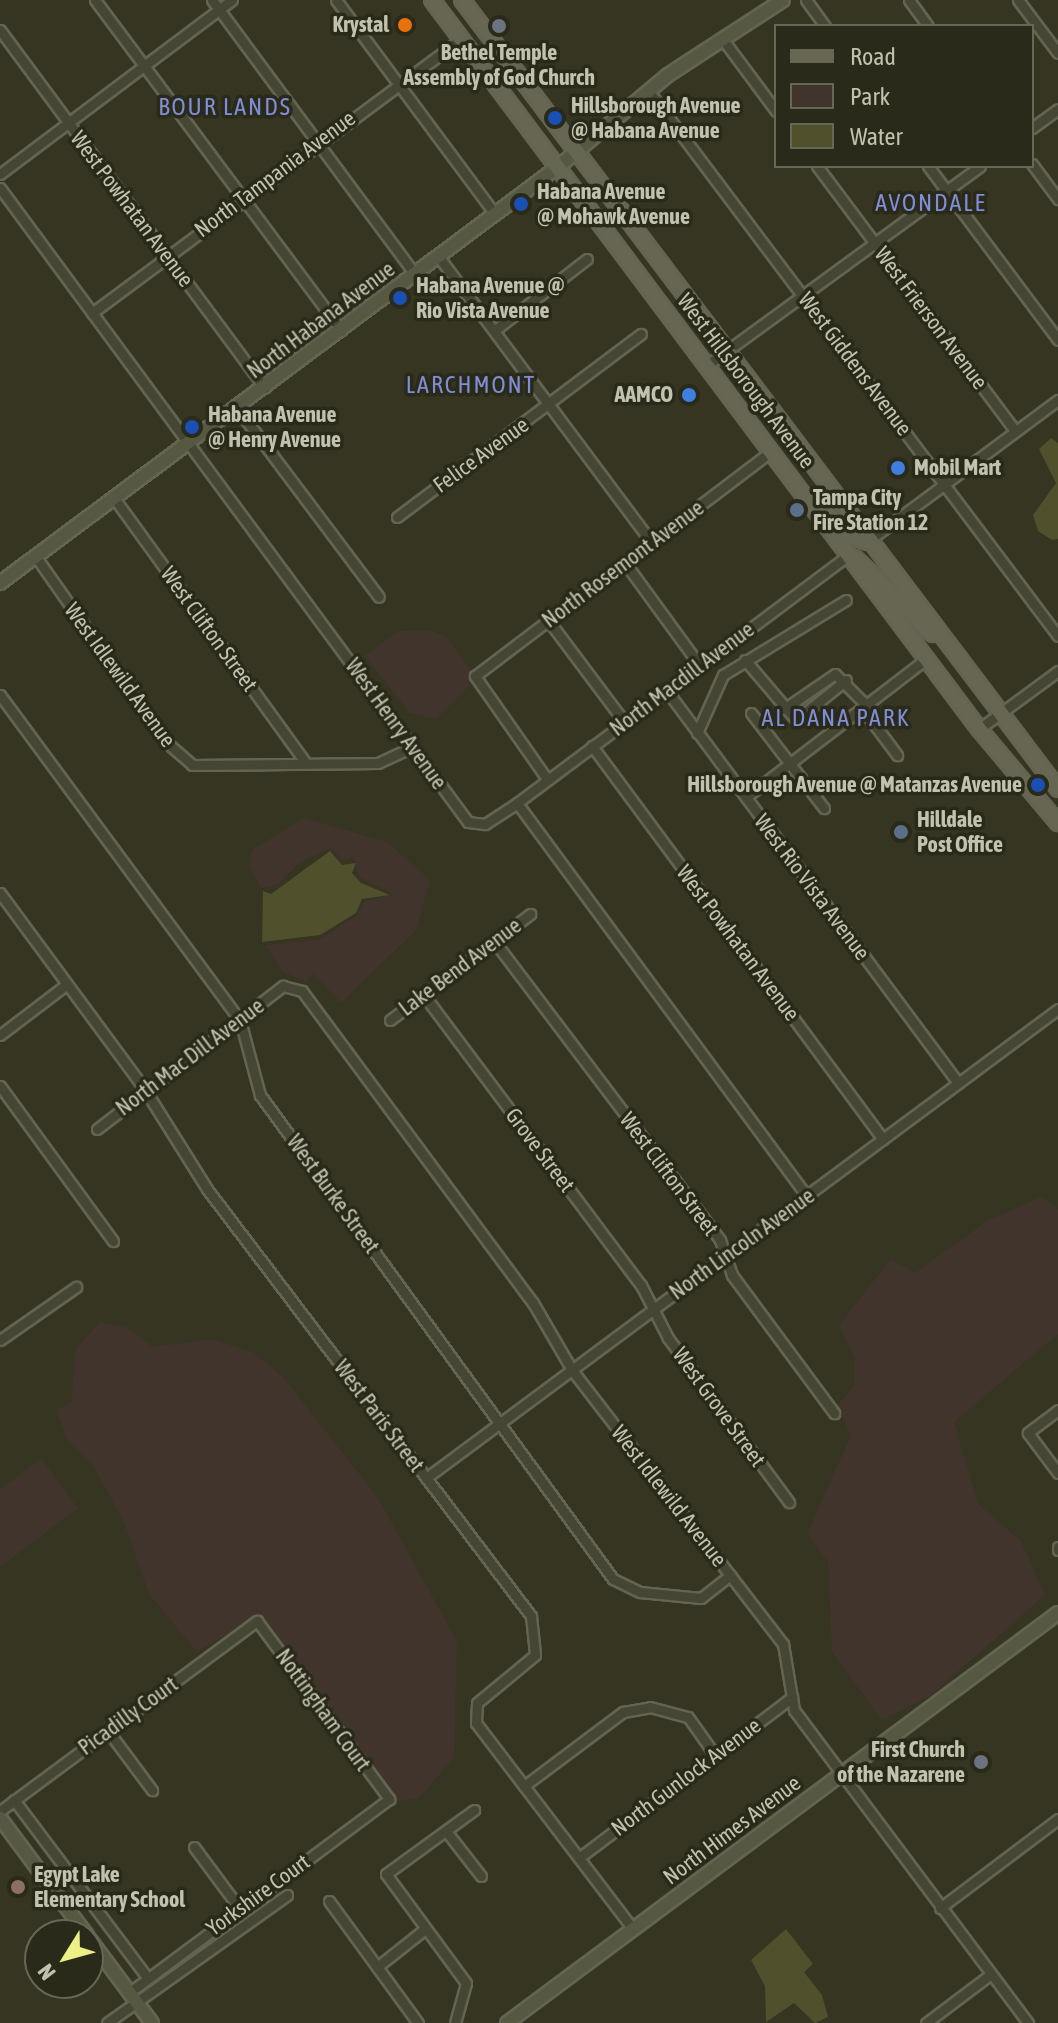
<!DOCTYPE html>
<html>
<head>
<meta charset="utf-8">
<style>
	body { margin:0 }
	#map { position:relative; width:1058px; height:2023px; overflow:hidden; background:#353521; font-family:"Asap Condensed",sans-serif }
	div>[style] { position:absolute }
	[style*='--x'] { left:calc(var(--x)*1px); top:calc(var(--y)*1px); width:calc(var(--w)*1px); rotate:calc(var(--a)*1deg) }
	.green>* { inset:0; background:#41342d }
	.water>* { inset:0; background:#50502d }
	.roads { filter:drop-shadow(2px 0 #636452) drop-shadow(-2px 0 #636452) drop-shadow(0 2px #636452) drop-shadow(0 -2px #636452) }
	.street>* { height:9px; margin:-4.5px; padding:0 4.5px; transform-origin:4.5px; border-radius:4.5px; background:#464634 }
	.secondary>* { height:12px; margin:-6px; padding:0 6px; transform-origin:6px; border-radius:6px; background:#575842 }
	.primary>* { height:14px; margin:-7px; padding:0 7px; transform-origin:7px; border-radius:7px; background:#666652 }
	.dots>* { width:22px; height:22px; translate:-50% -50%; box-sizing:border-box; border:4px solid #2a2a1a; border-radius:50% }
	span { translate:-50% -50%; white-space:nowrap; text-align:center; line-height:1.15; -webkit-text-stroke:7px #2a2a1a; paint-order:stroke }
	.poi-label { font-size:22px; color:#c2c3ae; font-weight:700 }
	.right { translate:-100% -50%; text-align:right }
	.left { translate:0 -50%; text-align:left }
	.street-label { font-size:22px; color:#c2c3ae }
	.neighbourhood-label { font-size:24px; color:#818dd5; letter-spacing:2px }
	.legend { position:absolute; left:774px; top:24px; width:260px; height:144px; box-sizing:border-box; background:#2a2a1a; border:2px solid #676755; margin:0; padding:10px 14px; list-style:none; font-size:24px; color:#c2c3ae }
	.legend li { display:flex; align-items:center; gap:16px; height:40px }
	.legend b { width:40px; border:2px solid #676755 }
	.north { position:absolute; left:24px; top:1919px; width:80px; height:80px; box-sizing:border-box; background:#2a2a1a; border:2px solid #676755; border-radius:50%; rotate:233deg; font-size:22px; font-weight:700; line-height:32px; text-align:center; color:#c2c3ae }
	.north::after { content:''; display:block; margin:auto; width:28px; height:36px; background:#ecf086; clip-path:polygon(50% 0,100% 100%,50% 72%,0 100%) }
</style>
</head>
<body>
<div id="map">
	<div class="green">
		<div style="clip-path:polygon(431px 630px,446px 637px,471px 670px,468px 687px,436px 719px,410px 713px,365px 656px,398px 631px)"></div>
		<div style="clip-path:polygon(304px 818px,387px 842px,430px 880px,416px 930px,341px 1003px,313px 973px,306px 982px,283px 972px,265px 945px,320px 939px,358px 915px,364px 902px,393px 894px,359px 877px,354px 856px,343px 861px,331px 848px,299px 863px,279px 884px,261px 888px,249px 866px,252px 850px)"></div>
		<div style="clip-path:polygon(1041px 1197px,1058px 1209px,1058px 1334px,954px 1422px,978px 1504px,1021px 1541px,1045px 1595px,930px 1696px,882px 1720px,832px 1652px,828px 1562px,807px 1534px,851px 1435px,837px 1406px,855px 1384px,855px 1359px,839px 1325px,891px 1259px,915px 1273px,987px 1221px)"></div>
		<div style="clip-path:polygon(100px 1322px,128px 1328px,153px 1347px,211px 1339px,253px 1352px,283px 1377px,378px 1498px,457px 1641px,454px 1758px,419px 1798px,392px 1802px,258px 1615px,197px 1652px,149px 1594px,124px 1522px,92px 1464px,66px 1438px,56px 1410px,71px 1403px,76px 1348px)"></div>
		<div style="clip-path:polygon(41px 1458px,78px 1508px,0 1567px,0 1490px)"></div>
	</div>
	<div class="water">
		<div style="clip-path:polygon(1051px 438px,1058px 443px,1058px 539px,1052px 540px,1038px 531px,1033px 515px,1056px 483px,1039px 449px)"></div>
		<div style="clip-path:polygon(330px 851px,342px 865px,356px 863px,352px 873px,361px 883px,390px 895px,362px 899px,356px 913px,320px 935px,262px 942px,263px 891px,271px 894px)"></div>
		<div style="clip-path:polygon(786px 1929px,813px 1964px,804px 1972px,822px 1995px,828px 2017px,815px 2023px,794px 2003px,766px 2022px,765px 1986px,751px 1960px)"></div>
	</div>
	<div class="roads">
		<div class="street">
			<div style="--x:95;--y:0;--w:412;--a:53.3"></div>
			<div style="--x:212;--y:0;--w:341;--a:53.5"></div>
			<div style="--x:336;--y:0;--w:267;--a:53.4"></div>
			<div style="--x:806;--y:0;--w:32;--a:54"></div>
			<div style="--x:909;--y:0;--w:32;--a:54"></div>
			<div style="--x:1018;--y:0;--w:66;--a:53"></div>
			<div style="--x:0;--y:30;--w:445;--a:53.5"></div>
			<div style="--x:724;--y:41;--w:87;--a:53.4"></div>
			<div style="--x:650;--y:93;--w:679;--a:53.08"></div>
			<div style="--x:1032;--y:128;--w:32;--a:-36"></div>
			<div style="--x:1032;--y:164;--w:44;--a:53.4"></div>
			<div style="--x:817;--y:166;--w:331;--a:53.2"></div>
			<div style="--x:928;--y:166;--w:217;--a:53.2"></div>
			<div style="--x:0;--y:174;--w:290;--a:-36.9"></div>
			<div style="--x:0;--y:188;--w:788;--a:53.57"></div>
			<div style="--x:468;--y:822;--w:17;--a:7"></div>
			<div style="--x:485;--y:824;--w:38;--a:-33"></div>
			<div style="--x:517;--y:803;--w:414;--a:-36.8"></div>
			<div style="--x:438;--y:256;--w:358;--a:53.3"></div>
			<div style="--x:92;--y:313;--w:460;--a:-36.6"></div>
			<div style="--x:495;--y:330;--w:116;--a:-37.7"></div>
			<div style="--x:706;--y:366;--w:339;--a:-36.1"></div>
			<div style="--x:237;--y:408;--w:236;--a:53.1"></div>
			<div style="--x:114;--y:498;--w:324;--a:54.1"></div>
			<div style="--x:397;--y:517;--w:305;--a:-36.9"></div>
			<div style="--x:868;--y:541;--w:237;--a:-36.6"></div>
			<div style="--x:36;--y:557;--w:226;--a:54.9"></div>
			<div style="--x:166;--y:742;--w:35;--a:41"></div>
			<div style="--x:192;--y:765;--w:186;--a:-0.6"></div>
			<div style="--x:378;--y:763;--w:38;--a:-25"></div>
			<div style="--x:625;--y:563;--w:127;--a:53.9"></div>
			<div style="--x:548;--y:620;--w:129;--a:53.2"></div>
			<div style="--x:745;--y:660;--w:79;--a:49.6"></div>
			<div style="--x:796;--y:720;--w:64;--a:-38.7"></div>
			<div style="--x:667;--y:691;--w:488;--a:53.4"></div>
			<div style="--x:0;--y:695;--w:404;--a:53.6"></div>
			<div style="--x:240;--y:1020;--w:78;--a:75.1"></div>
			<div style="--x:260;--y:1095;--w:599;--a:53.9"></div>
			<div style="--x:613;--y:1579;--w:30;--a:26"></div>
			<div style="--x:640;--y:1592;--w:61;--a:5.6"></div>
			<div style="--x:701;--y:1598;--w:37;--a:-38"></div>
			<div style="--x:862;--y:708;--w:59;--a:53.3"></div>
			<div style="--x:784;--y:709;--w:62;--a:-34.5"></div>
			<div style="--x:835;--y:674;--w:44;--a:45"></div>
			<div style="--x:751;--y:713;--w:120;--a:52.5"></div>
			<div style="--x:979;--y:729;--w:98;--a:-36.3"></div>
			<div style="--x:697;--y:733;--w:64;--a:-65.9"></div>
			<div style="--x:723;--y:675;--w:144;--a:-31.4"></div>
			<div style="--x:592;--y:746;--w:489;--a:53.5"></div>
			<div style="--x:547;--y:779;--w:126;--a:-125"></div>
			<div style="--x:475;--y:676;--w:372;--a:-37.2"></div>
			<div style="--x:746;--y:797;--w:227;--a:-37.5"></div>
			<div style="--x:517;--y:803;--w:488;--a:53.6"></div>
			<div style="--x:0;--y:893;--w:245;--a:53.6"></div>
			<div style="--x:145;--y:1090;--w:117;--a:57.9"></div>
			<div style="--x:207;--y:1189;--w:536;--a:52.81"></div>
			<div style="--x:531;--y:1616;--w:39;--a:84"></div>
			<div style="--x:535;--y:1655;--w:75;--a:140.4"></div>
			<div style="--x:477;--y:1703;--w:20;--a:93"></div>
			<div style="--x:476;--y:1723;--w:259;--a:52.7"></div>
			<div style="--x:494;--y:941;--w:375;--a:52.9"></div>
			<div style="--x:720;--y:1240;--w:37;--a:71"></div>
			<div style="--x:732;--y:1275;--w:172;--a:53.5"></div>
			<div style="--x:423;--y:994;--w:364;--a:53.2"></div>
			<div style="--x:641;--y:1285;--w:59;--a:63"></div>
			<div style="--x:668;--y:1338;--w:204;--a:53.6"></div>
			<div style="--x:390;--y:1020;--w:176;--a:-37.1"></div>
			<div style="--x:0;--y:1035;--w:84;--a:-37.3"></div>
			<div style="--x:0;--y:1086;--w:192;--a:53.9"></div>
			<div style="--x:97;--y:1129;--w:235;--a:-37.6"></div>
			<div style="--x:283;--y:986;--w:20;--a:15"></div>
			<div style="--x:302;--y:991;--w:388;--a:53.5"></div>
			<div style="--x:533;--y:1303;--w:78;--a:59.8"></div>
			<div style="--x:572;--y:1370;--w:346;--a:52.4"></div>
			<div style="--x:783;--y:1644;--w:67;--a:80.5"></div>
			<div style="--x:794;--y:1710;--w:391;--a:53.2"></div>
			<div style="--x:0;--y:1340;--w:93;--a:-34.9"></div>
			<div style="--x:1058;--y:1410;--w:38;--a:143"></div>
			<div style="--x:1028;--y:1433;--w:50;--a:53.1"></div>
			<div style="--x:426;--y:1478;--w:787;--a:-36.58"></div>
			<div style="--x:1058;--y:1547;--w:3;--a:90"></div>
			<div style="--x:108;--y:1731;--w:74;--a:53.3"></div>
			<div style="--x:524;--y:1786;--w:124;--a:-36.8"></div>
			<div style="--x:623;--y:1712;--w:27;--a:-10"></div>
			<div style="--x:650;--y:1707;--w:39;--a:15"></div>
			<div style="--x:688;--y:1717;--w:47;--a:54.6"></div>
			<div style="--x:14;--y:1800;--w:221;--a:53.1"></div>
			<div style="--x:0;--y:1811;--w:320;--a:-36.5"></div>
			<div style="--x:257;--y:1621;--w:222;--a:53.4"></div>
			<div style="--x:389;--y:1799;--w:324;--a:143.3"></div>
			<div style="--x:446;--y:1831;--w:57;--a:52.1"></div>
			<div style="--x:194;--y:1847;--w:77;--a:53.4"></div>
			<div style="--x:580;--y:1857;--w:266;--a:-37"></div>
			<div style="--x:329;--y:1901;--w:151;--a:53.9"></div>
			<div style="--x:940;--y:1908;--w:148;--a:-37"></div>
			<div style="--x:377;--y:1967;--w:61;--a:-38.4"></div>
			<div style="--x:107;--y:2023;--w:221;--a:-35.4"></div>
			<div style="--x:455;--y:2023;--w:41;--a:-74.6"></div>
			<div style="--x:466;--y:1983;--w:135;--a:-126.3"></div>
			<div style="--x:386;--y:1874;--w:109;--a:-36"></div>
			<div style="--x:926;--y:2023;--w:81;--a:-37"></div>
		</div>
		<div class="secondary">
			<div style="--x:0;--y:583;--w:696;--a:-36.71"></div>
			<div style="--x:558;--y:167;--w:143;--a:-39.9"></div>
			<div style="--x:668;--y:75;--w:137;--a:-33.1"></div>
			<div style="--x:0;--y:1818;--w:146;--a:53.4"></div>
			<div style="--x:88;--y:1937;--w:107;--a:53.3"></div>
			<div style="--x:507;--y:2023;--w:687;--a:-36.65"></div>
		</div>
		<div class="primary">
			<div style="--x:432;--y:0;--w:911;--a:53.12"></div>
			<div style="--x:979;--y:729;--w:123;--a:50"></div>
			<div style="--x:462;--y:0;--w:989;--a:52.93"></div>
			<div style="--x:829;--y:516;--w:26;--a:47"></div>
			<div style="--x:847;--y:535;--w:21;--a:19"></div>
			<div style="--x:855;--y:558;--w:109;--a:44.3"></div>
		</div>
	</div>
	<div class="dots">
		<div style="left:405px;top:25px;background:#e8710a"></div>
		<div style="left:499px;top:26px;background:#6b7280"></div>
		<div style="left:555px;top:118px;background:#1a4fb4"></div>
		<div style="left:521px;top:204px;background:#1a4fb4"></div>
		<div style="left:400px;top:298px;background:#1a4fb4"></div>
		<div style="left:689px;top:395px;background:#3f7fe0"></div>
		<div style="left:192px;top:427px;background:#1a4fb4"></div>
		<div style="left:898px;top:468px;background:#3f7fe0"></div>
		<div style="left:797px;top:510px;background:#5c6f8a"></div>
		<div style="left:1038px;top:785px;background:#1a4fb4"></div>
		<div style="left:901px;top:832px;background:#5c6f8a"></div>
		<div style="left:981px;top:1762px;background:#6b7280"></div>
		<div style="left:18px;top:1887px;background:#8d6e63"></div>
	</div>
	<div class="poi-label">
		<span class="right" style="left:389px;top:25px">Krystal</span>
		<span style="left:499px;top:65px">Bethel Temple<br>Assembly of God Church</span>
		<span class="left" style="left:571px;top:118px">Hillsborough Avenue<br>@ Habana Avenue</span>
		<span class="left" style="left:537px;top:204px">Habana Avenue<br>@ Mohawk Avenue</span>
		<span class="left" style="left:416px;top:298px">Habana Avenue @<br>Rio Vista Avenue</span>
		<span class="right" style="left:673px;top:395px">AAMCO</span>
		<span class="left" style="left:208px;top:427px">Habana Avenue<br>@ Henry Avenue</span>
		<span class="left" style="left:914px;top:468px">Mobil Mart</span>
		<span class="left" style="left:813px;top:510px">Tampa City<br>Fire Station 12</span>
		<span class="right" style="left:1022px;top:785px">Hillsborough Avenue @ Matanzas Avenue</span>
		<span class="left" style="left:917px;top:832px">Hilldale<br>Post Office</span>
		<span class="right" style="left:965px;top:1762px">First Church<br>of the Nazarene</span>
		<span class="left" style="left:34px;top:1887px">Egypt Lake<br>Elementary School</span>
	</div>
	<div class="street-label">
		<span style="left:275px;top:174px;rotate:-37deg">North Tampania Avenue</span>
		<span style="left:132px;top:209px;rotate:53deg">West Powhatan Avenue</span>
		<span style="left:931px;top:318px;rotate:53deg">West Frierson Avenue</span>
		<span style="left:321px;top:320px;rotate:-37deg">North Habana Avenue</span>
		<span style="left:855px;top:364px;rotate:53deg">West Giddens Avenue</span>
		<span style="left:746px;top:381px;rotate:53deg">West Hillsborough Avenue</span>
		<span style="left:481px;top:455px;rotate:-36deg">Felice Avenue</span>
		<span style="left:623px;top:564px;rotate:-37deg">North Rosemont Avenue</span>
		<span style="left:209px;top:629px;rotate:54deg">West Clifton Street</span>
		<span style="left:120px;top:675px;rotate:54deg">West Idlewild Avenue</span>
		<span style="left:682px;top:679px;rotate:-37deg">North Macdill Avenue</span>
		<span style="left:396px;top:724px;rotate:54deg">West Henry Avenue</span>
		<span style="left:812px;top:887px;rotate:53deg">West Rio Vista Avenue</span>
		<span style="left:738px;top:943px;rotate:53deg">West Powhatan Avenue</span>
		<span style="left:460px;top:967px;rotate:-37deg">Lake Bend Avenue</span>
		<span style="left:190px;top:1057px;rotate:-37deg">North Mac Dill Avenue</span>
		<span style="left:540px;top:1150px;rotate:53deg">Grove Street</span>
		<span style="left:669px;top:1174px;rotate:53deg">West Clifton Street</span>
		<span style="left:333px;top:1194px;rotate:54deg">West Burke Street</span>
		<span style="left:742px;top:1244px;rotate:-36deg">North Lincoln Avenue</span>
		<span style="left:719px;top:1407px;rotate:54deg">West Grove Street</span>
		<span style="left:379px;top:1416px;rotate:53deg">West Paris Street</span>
		<span style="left:669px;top:1496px;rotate:52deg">West Idlewild Avenue</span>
		<span style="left:323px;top:1710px;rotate:54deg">Nottingham Court</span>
		<span style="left:128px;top:1716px;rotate:-36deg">Picadilly Court</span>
		<span style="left:686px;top:1777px;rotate:-37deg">North Gunlock Avenue</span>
		<span style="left:732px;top:1830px;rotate:-37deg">North Himes Avenue</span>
		<span style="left:258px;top:1895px;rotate:-36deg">Yorkshire Court</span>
	</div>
	<div class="neighbourhood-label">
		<span style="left:225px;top:107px">BOUR LANDS</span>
		<span style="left:931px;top:203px">AVONDALE</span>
		<span style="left:471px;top:385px">LARCHMONT</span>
		<span style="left:836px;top:718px">AL DANA PARK</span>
	</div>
	<ul class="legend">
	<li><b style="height:10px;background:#666652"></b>Road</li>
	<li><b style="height:22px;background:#41342d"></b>Park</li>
	<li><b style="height:22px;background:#50502d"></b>Water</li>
	</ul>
	<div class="north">N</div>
</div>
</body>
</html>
